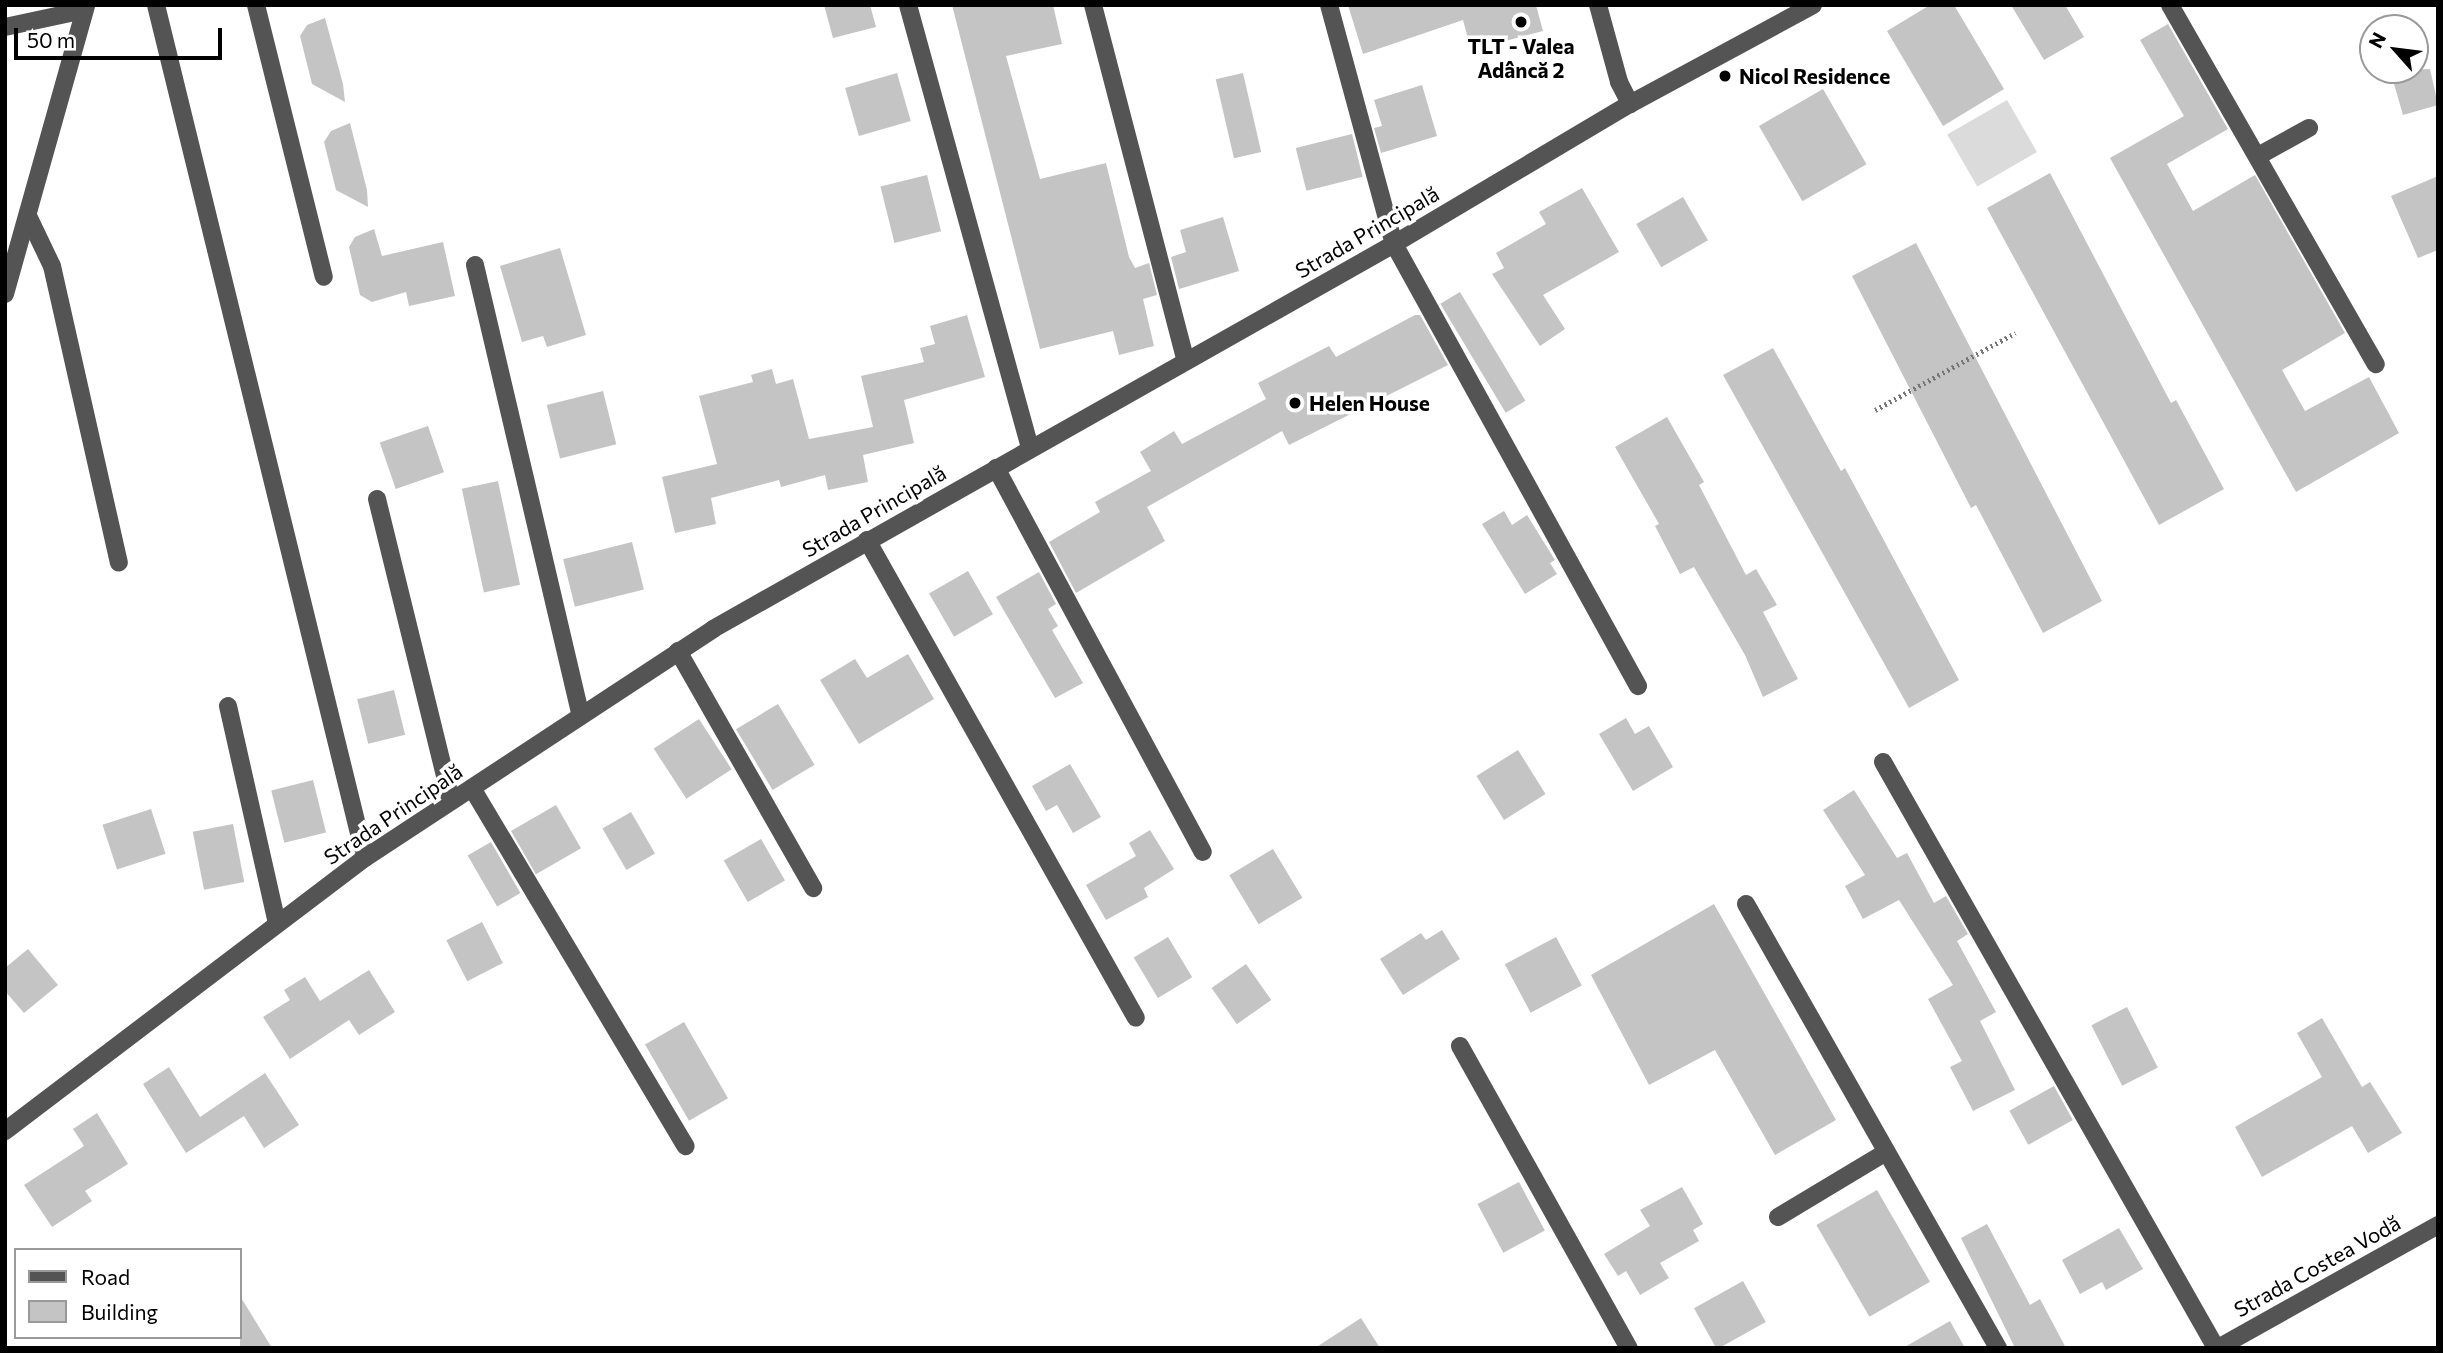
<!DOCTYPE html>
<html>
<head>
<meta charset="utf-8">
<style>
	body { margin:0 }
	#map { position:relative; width:2443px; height:1353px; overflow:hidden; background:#fff; font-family:Commissioner,sans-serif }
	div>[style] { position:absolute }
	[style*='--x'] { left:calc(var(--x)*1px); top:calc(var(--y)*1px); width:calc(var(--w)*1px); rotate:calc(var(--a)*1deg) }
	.green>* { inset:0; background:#dbdbdb; transform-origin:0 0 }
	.building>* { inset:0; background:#c4c4c4; transform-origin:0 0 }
	.path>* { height:4.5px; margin-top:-2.25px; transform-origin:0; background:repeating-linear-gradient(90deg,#767676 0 2px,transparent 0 5.5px) }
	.minor>* { height:18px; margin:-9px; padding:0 9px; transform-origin:9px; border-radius:9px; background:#545454 }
	.dots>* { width:19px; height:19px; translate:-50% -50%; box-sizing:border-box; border:4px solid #fff; border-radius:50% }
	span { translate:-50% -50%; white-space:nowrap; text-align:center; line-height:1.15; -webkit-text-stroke:7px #fff; paint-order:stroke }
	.poi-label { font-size:21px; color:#000; font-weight:700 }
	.left { translate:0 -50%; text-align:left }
	.street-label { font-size:21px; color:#000 }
	.frame { position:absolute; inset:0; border:7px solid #000; pointer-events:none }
	.legend { position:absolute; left:14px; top:1248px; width:228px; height:91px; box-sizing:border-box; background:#fff; border:2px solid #999; margin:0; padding:9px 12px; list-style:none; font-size:21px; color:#000 }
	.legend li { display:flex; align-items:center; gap:14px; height:35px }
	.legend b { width:35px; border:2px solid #999 }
	.north { position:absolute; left:2359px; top:14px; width:70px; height:70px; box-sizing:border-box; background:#fff; border:2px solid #999; border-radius:50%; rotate:298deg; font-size:19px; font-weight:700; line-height:28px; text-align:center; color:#000 }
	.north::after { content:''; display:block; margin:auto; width:24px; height:32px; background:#000; clip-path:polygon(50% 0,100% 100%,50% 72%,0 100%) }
	.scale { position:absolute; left:14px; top:28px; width:208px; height:32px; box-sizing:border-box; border:4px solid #000; border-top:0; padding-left:9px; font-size:21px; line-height:24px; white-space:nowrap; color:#000; -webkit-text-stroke:5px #fff; paint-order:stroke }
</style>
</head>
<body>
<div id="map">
	<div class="green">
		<div style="left:2007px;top:100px;width:60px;height:69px;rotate:60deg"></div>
	</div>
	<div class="building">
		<div style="clip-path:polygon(824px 5px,870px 5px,876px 27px,833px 38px)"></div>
		<div style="clip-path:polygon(952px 5px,1053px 5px,1062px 44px,1006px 56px,1040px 179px,1106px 163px,1129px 257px,1135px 268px,1149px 263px,1157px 295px,1143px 299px,1154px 346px,1119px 355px,1113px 331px,1040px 349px)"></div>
		<div style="clip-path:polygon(1348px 5px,1536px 5px,1543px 31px,1471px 50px,1463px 20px,1363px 54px)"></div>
		<div style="clip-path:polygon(1930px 5px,1954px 5px,2004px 89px,1943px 126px,1887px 31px)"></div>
		<div style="clip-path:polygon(2011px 5px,2065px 5px,2084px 37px,2044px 60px)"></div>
		<div style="clip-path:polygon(325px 18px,343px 84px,345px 102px,312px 84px,300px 36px,307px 25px)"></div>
		<div style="clip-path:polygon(2168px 24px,2228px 129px,2167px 164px,2193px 211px,2255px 175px,2345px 333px,2282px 370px,2305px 411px,2369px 377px,2399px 433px,2296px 492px,2110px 158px,2184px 116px,2140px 40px)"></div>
		<div style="clip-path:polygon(2430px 69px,2438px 105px,2403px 115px,2390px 70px)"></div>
		<div style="left:897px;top:73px;width:50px;height:54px;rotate:74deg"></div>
		<div style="left:1243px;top:73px;width:81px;height:28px;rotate:77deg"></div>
		<div style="clip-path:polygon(1422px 85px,1437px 136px,1381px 153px,1374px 128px,1382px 126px,1374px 100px)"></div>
		<div style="left:1823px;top:89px;width:87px;height:74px;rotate:60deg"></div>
		<div style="clip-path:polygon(350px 123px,367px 190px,368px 207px,336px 190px,324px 142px,331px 131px)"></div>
		<div style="left:1352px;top:134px;width:44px;height:58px;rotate:76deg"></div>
		<div style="clip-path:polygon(2050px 173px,2171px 403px,2176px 400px,2224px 489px,2159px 525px,1987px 208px)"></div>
		<div style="left:927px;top:175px;width:58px;height:48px;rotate:76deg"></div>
		<div style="clip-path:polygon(2438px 176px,2438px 250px,2418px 258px,2391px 196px)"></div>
		<div style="clip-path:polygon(1582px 188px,1619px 252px,1543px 295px,1565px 329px,1540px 346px,1492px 274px,1504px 268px,1496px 253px,1546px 224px,1539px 212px)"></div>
		<div style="left:1683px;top:197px;width:50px;height:54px;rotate:60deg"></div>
		<div style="clip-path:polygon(1223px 217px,1239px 271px,1179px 289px,1171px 257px,1186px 252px,1180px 230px)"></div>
		<div style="clip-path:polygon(374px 229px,382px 256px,443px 242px,455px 296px,409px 306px,406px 292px,372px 302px,360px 295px,349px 247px,355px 237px)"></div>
		<div style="clip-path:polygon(1916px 243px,2102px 601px,2043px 633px,1976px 505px,1971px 508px,1852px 276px)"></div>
		<div style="clip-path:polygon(560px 248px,586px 335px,547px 347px,543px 336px,522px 342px,500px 266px)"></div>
		<div style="left:1460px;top:292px;width:127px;height:23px;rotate:59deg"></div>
		<div style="clip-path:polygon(967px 315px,985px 377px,904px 400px,914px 443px,863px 455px,868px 482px,828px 490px,825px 475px,781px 487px,779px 480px,711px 498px,716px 524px,675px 533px,662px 477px,717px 464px,699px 396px,753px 382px,751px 375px,772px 369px,776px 384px,793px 379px,809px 439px,873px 427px,861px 376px,924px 362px,920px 348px,935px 344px,930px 326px)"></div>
		<div style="clip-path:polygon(1415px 315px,1420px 315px,1448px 365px,1289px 445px,1282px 431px,1147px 507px,1165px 541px,1076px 593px,1049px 542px,1100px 512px,1095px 502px,1151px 471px,1140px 452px,1174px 431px,1182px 444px,1266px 399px,1258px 383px,1329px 346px,1336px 357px)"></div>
		<div style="clip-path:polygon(1773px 348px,1841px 471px,1845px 468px,1959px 680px,1909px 708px,1723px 375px)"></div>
		<div style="left:603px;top:391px;width:55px;height:58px;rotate:76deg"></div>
		<div style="clip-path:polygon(1667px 417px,1704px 482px,1699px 485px,1746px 575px,1756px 569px,1777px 605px,1763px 612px,1798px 679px,1763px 697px,1745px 655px,1694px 567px,1680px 574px,1655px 526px,1659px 524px,1615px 447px)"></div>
		<div style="left:428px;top:426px;width:49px;height:51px;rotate:71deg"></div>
		<div style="left:498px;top:481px;width:106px;height:37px;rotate:78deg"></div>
		<div style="clip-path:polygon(1504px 511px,1512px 525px,1527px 515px,1555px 560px,1550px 563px,1557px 574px,1525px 594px,1482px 524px)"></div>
		<div style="left:632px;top:542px;width:49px;height:71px;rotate:76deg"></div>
		<div style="left:968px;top:571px;width:50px;height:45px;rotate:60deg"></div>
		<div style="clip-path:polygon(1039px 572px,1056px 604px,1048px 609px,1058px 626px,1052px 630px,1083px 683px,1055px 698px,996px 597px)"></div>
		<div style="clip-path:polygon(908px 654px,934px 699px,859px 744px,820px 680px,855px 659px,867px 678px)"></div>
		<div style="left:394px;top:690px;width:46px;height:38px;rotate:76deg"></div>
		<div style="left:778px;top:704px;width:71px;height:49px;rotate:59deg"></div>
		<div style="clip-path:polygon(1626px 718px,1635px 734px,1649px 726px,1673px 767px,1633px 791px,1599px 734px)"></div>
		<div style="left:699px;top:719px;width:60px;height:54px;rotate:57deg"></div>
		<div style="left:1518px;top:750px;width:52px;height:49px;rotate:58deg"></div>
		<div style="clip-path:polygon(1070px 764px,1101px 817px,1073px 833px,1057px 805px,1046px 811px,1032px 786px)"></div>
		<div style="left:313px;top:780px;width:54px;height:43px;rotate:76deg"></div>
		<div style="clip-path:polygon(1854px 790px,1897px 858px,1907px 853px,1934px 903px,1946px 896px,1968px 934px,1957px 941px,1996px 1012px,1980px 1021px,2015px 1090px,1973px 1111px,1950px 1067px,1962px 1061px,1928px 999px,1953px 985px,1899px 900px,1863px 919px,1845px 886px,1865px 875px,1823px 810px)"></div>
		<div style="left:556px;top:805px;width:50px;height:52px;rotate:60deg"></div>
		<div style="left:151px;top:809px;width:47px;height:51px;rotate:72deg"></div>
		<div style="left:631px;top:812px;width:48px;height:33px;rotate:60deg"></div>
		<div style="left:233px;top:824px;width:59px;height:41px;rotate:79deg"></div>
		<div style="clip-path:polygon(1150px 830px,1174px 869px,1144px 888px,1148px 897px,1106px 920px,1086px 885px,1136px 856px,1129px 843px)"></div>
		<div style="left:761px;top:839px;width:48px;height:43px;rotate:60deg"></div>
		<div style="left:491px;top:842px;width:59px;height:27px;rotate:60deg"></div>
		<div style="left:1273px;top:849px;width:57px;height:51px;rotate:59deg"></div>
		<div style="clip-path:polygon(1714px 904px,1836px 1120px,1775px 1155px,1715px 1050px,1649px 1085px,1591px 975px)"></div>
		<div style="left:482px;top:922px;width:46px;height:40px;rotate:63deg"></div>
		<div style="clip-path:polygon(1442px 930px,1460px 959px,1403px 995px,1380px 959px,1421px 933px,1426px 940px)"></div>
		<div style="left:1168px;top:937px;width:47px;height:40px;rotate:59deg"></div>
		<div style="left:1556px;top:937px;width:55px;height:58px;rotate:62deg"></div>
		<div style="clip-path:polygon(28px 949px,58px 985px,24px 1013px,5px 991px,5px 968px)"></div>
		<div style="left:1246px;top:964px;width:44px;height:42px;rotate:55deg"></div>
		<div style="clip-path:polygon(369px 970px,395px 1012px,359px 1035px,349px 1020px,290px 1059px,263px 1017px,290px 1000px,284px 990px,305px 977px,320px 1001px)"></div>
		<div style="left:2127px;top:1007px;width:68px;height:40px;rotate:63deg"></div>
		<div style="clip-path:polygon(2322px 1018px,2362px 1087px,2370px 1082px,2402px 1133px,2368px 1153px,2352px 1126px,2262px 1177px,2235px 1127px,2322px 1077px,2297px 1033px)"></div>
		<div style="left:684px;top:1022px;width:88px;height:45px;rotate:60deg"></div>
		<div style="clip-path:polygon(169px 1067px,200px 1117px,265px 1073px,299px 1125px,264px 1148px,244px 1116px,186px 1153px,143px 1084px)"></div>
		<div style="left:2054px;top:1086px;width:39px;height:51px;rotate:61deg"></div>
		<div style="clip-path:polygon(97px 1113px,128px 1164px,85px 1191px,92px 1201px,52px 1227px,24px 1185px,84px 1146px,73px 1129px)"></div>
		<div style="left:1519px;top:1182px;width:55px;height:47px;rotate:62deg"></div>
		<div style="clip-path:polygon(1682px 1187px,1703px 1224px,1693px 1230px,1699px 1241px,1660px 1263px,1669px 1278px,1640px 1295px,1626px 1271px,1618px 1276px,1604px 1254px,1650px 1226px,1640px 1210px)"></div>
		<div style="left:1877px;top:1190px;width:106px;height:70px;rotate:60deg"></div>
		<div style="clip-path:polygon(1987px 1224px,2030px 1305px,2040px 1299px,2066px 1348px,2015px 1348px,1961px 1238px)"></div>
		<div style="clip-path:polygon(2119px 1228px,2143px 1269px,2106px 1290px,2102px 1282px,2080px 1294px,2062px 1260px)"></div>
		<div style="left:1743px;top:1281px;width:47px;height:56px;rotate:61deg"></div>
		<div style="clip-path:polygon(240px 1296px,272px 1348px,240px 1348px)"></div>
		<div style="clip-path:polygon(1361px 1318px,1380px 1348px,1315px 1348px)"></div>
		<div style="clip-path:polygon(1950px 1321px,1965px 1348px,1903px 1348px)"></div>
	</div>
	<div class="path">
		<div style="--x:1875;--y:410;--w:160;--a:-28.8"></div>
	</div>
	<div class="minor">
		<div style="--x:156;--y:5;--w:878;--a:76.23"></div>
		<div style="--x:256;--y:5;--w:280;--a:76"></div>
		<div style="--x:908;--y:5;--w:460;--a:74.6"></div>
		<div style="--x:1093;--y:5;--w:368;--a:75.4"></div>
		<div style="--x:1329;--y:5;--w:248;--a:74.8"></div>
		<div style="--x:1394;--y:244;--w:505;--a:61.1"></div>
		<div style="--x:1598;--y:5;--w:80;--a:74.7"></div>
		<div style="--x:1619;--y:82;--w:25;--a:63"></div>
		<div style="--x:2170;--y:5;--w:414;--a:60.2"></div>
		<div style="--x:5;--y:27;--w:81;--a:-12.1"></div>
		<div style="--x:2260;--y:155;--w:56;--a:-28.9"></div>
		<div style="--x:28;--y:216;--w:55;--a:64.4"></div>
		<div style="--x:52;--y:266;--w:304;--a:77.3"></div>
		<div style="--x:475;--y:265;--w:463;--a:76.8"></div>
		<div style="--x:5;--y:294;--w:300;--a:-74.3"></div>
		<div style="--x:996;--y:468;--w:436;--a:61.7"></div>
		<div style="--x:377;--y:499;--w:311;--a:76.2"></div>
		<div style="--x:867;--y:540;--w:548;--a:60.63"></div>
		<div style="--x:678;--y:651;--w:273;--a:60.3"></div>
		<div style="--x:228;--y:706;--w:223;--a:77.3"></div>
		<div style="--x:1883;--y:762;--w:674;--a:60.39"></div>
		<div style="--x:472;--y:788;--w:417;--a:59.2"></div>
		<div style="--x:1746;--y:904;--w:511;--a:60.42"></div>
		<div style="--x:1460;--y:1046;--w:346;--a:60.8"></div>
		<div style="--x:5;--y:1131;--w:452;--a:-37.2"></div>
		<div style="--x:365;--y:858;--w:417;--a:-33.3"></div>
		<div style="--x:713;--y:629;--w:782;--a:-29.48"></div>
		<div style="--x:1394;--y:244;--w:274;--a:-30.7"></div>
		<div style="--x:1630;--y:104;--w:208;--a:-28.4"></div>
		<div style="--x:1778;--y:1217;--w:126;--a:-31"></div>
		<div style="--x:2218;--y:1348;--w:252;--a:-29.2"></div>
	</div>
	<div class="dots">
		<div style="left:1521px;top:22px;background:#000"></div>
		<div style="left:1725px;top:76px;background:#000"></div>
		<div style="left:1295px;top:403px;background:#000"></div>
	</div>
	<div class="poi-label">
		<span style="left:1521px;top:58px">TLT - Valea<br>Adâncă 2</span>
		<span class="left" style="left:1739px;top:76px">Nicol Residence</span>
		<span class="left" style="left:1309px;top:403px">Helen House</span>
	</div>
	<div class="street-label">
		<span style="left:1367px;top:232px;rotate:-30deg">Strada Principală</span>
		<span style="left:874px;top:511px;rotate:-30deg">Strada Principală</span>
		<span style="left:393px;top:814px;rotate:-34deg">Strada Principală</span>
		<span style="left:2317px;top:1266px;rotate:-29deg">Strada Costea Vodă</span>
	</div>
	<div class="frame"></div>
	<ul class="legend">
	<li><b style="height:9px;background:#545454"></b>Road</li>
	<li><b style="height:19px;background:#c4c4c4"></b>Building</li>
	</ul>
	<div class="north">N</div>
	<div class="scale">50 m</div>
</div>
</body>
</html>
